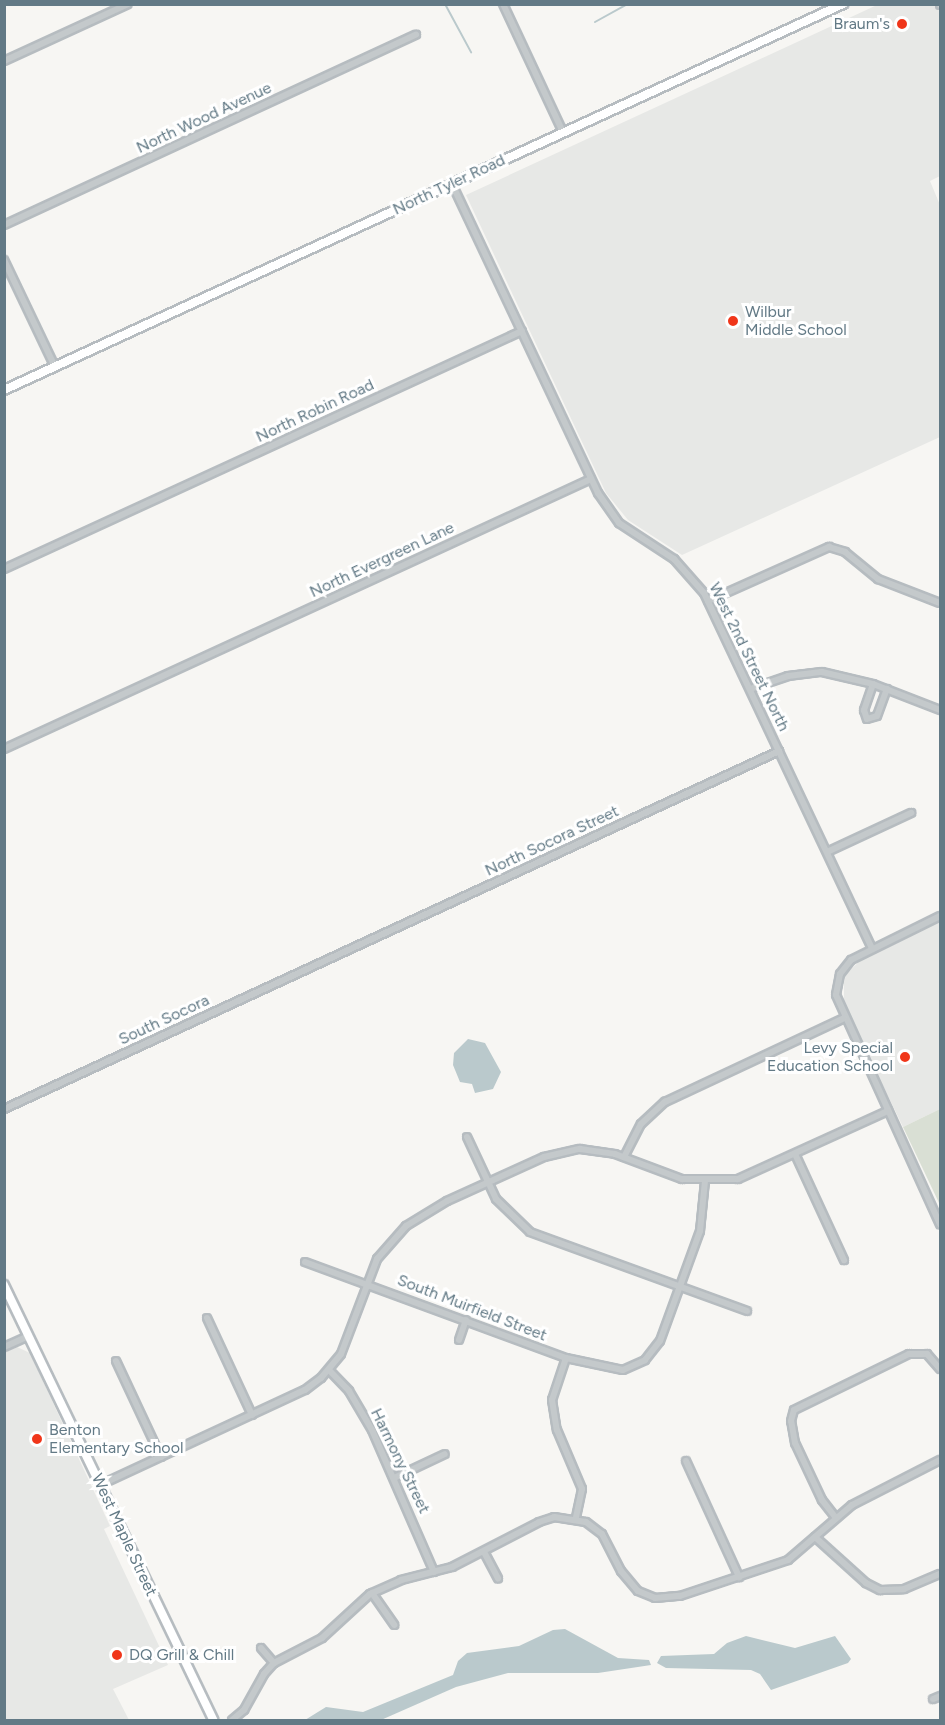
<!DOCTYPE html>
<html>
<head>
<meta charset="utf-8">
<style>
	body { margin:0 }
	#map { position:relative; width:945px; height:1725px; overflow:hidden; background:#f7f6f3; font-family:Figtree,sans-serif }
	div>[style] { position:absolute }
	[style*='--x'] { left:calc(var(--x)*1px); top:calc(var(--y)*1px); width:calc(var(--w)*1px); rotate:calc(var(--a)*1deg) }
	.built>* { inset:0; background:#e7e8e6 }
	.green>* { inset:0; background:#d9dfd4 }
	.water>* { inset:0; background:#bac9cc }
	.stream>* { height:2px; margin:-1px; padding:0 1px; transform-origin:1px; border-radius:1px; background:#bac9cc }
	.roads { filter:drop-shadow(2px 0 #b6bcc0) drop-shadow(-2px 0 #b6bcc0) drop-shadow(0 2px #b6bcc0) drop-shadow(0 -2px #b6bcc0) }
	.minor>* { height:6px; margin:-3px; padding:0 3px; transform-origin:3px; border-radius:3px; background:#c4c9cb }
	.secondary>* { height:8px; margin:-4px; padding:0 4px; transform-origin:4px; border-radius:4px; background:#fff }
	.dots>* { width:16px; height:16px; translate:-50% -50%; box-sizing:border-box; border:3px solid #fff; border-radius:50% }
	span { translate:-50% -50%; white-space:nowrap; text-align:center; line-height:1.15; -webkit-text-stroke:6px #fff; paint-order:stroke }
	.poi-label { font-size:16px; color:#637a86 }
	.right { translate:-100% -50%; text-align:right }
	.left { translate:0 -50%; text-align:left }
	.street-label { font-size:16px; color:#637a86 }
	.frame { position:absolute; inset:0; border:6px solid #637a86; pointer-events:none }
</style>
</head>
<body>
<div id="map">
	<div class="built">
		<div style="clip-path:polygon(877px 5px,940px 5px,940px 176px,930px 181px,940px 205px,940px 437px,682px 555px,628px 520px,606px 493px,466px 195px)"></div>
		<div style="clip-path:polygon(940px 922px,940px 1109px,903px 1127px,844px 1005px,844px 976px,865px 956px)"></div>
		<div style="clip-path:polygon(17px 1347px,30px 1353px,110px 1526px,104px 1529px,168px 1665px,113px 1689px,129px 1720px,5px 1720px,4px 1353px)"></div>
	</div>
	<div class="green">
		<div style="clip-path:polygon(940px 1109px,940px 1205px,903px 1127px)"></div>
	</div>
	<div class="water">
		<div style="clip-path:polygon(468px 1039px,485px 1043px,501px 1072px,493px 1089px,475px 1093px,472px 1084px,460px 1082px,453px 1065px,454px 1053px)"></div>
		<div style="clip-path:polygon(565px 1629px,618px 1658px,649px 1660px,651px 1665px,598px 1673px,508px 1673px,456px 1687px,381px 1720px,305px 1720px,326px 1707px,363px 1712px,453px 1675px,458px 1661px,467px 1653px,519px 1646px,553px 1630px)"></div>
		<div style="clip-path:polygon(746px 1636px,795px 1648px,835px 1636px,851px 1659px,848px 1663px,771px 1690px,760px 1674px,751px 1670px,666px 1668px,657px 1663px,661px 1656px,714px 1654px,727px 1643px)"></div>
	</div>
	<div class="stream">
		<div style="--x:445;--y:4;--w:55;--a:61.6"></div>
		<div style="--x:595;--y:22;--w:38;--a:-29"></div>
	</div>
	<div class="roads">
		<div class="minor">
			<div style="--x:503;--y:4;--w:141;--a:64.9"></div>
			<div style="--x:940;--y:4;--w:1;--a:90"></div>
			<div style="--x:4;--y:61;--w:136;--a:-24.7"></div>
			<div style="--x:452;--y:184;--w:342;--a:64.7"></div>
			<div style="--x:598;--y:493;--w:37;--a:55"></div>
			<div style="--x:619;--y:523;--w:66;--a:33.2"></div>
			<div style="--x:674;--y:559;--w:45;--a:48.6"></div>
			<div style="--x:704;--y:593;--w:393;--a:64.7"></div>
			<div style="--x:4;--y:225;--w:454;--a:-24.8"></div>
			<div style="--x:4;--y:260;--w:119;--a:64.5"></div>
			<div style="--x:4;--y:569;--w:570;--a:-24.68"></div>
			<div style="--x:708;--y:601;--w:133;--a:-24.1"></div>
			<div style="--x:829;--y:547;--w:17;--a:17"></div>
			<div style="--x:845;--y:552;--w:43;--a:39.3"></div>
			<div style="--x:878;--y:579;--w:66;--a:21.2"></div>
			<div style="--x:873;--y:684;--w:28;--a:109"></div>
			<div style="--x:864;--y:710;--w:9;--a:72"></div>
			<div style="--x:867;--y:719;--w:10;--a:-17"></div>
			<div style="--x:877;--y:716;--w:29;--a:-70"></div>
			<div style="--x:750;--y:689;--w:40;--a:-18.9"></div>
			<div style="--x:788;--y:676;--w:34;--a:-7"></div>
			<div style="--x:822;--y:672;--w:52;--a:13.2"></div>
			<div style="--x:873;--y:684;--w:72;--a:21.2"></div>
			<div style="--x:4;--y:749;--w:646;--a:-24.7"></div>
			<div style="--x:827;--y:852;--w:93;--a:-24.9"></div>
			<div style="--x:940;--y:916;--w:99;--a:153.7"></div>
			<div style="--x:851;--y:960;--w:18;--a:128"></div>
			<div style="--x:840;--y:974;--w:21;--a:101"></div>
			<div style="--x:836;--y:995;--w:252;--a:65.6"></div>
			<div style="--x:4;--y:1109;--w:854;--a:-24.79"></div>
			<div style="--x:467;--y:1137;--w:68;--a:64.9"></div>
			<div style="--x:496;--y:1199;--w:47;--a:44.1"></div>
			<div style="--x:530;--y:1232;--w:231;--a:20"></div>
			<div style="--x:795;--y:1154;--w:117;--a:65.2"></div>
			<div style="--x:624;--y:1157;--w:37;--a:-63"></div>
			<div style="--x:641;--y:1124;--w:33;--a:-43"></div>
			<div style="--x:665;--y:1102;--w:198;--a:-25.1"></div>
			<div style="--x:305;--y:1262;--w:278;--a:20.2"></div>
			<div style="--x:566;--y:1358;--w:58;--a:11.9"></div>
			<div style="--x:623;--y:1370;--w:24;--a:-24"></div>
			<div style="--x:645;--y:1360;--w:24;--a:-52"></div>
			<div style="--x:660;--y:1341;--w:117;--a:-70"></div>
			<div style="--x:700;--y:1231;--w:50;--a:-84.3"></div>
			<div style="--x:207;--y:1318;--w:107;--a:65.1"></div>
			<div style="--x:459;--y:1340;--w:21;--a:-71"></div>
			<div style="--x:4;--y:1347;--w:27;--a:-24"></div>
			<div style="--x:566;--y:1358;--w:44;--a:108.4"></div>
			<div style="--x:552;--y:1400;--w:30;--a:81"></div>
			<div style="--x:557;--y:1430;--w:64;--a:67"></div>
			<div style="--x:582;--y:1489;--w:30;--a:102"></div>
			<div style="--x:116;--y:1361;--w:106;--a:64.9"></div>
			<div style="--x:329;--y:1370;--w:29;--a:46"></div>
			<div style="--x:349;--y:1391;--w:45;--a:59.5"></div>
			<div style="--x:372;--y:1430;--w:155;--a:66.4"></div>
			<div style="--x:686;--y:1461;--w:128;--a:65.4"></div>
			<div style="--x:394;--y:1478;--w:56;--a:-25.2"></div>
			<div style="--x:100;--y:1485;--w:226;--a:-24.9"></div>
			<div style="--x:305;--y:1390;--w:20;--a:-37"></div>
			<div style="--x:321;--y:1378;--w:31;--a:-50"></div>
			<div style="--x:341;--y:1354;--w:102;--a:-69.2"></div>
			<div style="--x:377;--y:1259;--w:44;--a:-48.7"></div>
			<div style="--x:406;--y:1226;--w:48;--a:-31.4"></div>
			<div style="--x:447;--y:1201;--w:107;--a:-24.4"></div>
			<div style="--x:544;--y:1157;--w:37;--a:-13"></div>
			<div style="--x:580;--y:1149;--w:35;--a:8"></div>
			<div style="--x:615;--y:1154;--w:72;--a:20.5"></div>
			<div style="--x:682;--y:1179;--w:56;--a:0"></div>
			<div style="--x:738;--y:1179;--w:165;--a:-24.4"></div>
			<div style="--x:836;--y:1518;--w:23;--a:-128"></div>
			<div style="--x:822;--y:1500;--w:63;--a:-115.3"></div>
			<div style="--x:795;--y:1443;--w:22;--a:-100"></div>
			<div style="--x:791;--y:1421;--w:11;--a:-75"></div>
			<div style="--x:794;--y:1410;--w:128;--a:-26"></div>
			<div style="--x:909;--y:1354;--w:18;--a:0"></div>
			<div style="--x:927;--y:1354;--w:20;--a:49"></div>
			<div style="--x:815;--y:1537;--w:69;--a:42"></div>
			<div style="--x:866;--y:1583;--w:16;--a:27"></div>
			<div style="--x:880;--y:1590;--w:24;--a:-2"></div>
			<div style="--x:904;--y:1589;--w:39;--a:-23"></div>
			<div style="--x:484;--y:1552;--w:30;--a:62"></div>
			<div style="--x:372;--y:1593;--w:39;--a:55"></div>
			<div style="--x:261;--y:1648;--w:20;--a:49"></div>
			<div style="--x:933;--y:1699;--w:8;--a:-23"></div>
			<div style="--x:232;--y:1720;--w:16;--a:-40"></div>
			<div style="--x:244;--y:1710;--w:41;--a:-60.9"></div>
			<div style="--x:264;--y:1674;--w:15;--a:-48"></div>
			<div style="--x:274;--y:1663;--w:54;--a:-27.5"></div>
			<div style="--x:322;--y:1638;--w:65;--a:-42.5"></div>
			<div style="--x:370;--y:1594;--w:34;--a:-24"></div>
			<div style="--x:401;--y:1580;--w:53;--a:-14.3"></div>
			<div style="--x:452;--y:1567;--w:98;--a:-27.3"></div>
			<div style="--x:539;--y:1522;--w:16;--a:-18"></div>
			<div style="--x:554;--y:1517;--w:32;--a:9"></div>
			<div style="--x:586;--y:1522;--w:20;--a:37"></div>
			<div style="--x:602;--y:1534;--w:42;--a:62.8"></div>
			<div style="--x:621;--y:1571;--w:26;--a:50"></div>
			<div style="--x:638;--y:1591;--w:18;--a:22"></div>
			<div style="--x:655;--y:1598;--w:25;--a:-5"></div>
			<div style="--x:680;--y:1596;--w:114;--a:-18.4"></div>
			<div style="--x:788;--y:1560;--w:84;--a:-40.7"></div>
			<div style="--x:852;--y:1505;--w:99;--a:-27.1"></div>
		</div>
		<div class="secondary">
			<div style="--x:4;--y:390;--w:924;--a:-24.71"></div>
			<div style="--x:4;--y:1285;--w:483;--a:64.3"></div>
		</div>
	</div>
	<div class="dots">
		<div style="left:902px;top:24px;background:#f0361a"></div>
		<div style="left:733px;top:321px;background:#f0361a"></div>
		<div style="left:905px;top:1057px;background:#f0361a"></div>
		<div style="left:37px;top:1439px;background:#f0361a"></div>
		<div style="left:117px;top:1655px;background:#f0361a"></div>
	</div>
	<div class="poi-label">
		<span class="right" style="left:890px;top:24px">Braum's</span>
		<span class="left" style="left:745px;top:321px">Wilbur<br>Middle School</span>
		<span class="right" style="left:893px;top:1057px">Levy Special<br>Education School</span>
		<span class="left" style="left:49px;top:1439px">Benton<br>Elementary School</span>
		<span class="left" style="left:129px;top:1655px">DQ Grill &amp; Chill</span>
	</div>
	<div class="street-label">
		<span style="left:204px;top:118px;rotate:-25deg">North Wood Avenue</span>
		<span style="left:449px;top:185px;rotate:-25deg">North Tyler Road</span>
		<span style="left:315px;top:411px;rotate:-25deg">North Robin Road</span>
		<span style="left:382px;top:560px;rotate:-25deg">North Evergreen Lane</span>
		<span style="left:749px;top:657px;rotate:64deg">West 2nd Street North</span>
		<span style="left:552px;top:841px;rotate:-25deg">North Socora Street</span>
		<span style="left:164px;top:1020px;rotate:-25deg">South Socora</span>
		<span style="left:472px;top:1308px;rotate:21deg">South Muirfield Street</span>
		<span style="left:400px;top:1461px;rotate:64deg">Harmony Street</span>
		<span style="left:124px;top:1535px;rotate:65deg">West Maple Street</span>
	</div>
	<div class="frame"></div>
</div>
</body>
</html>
